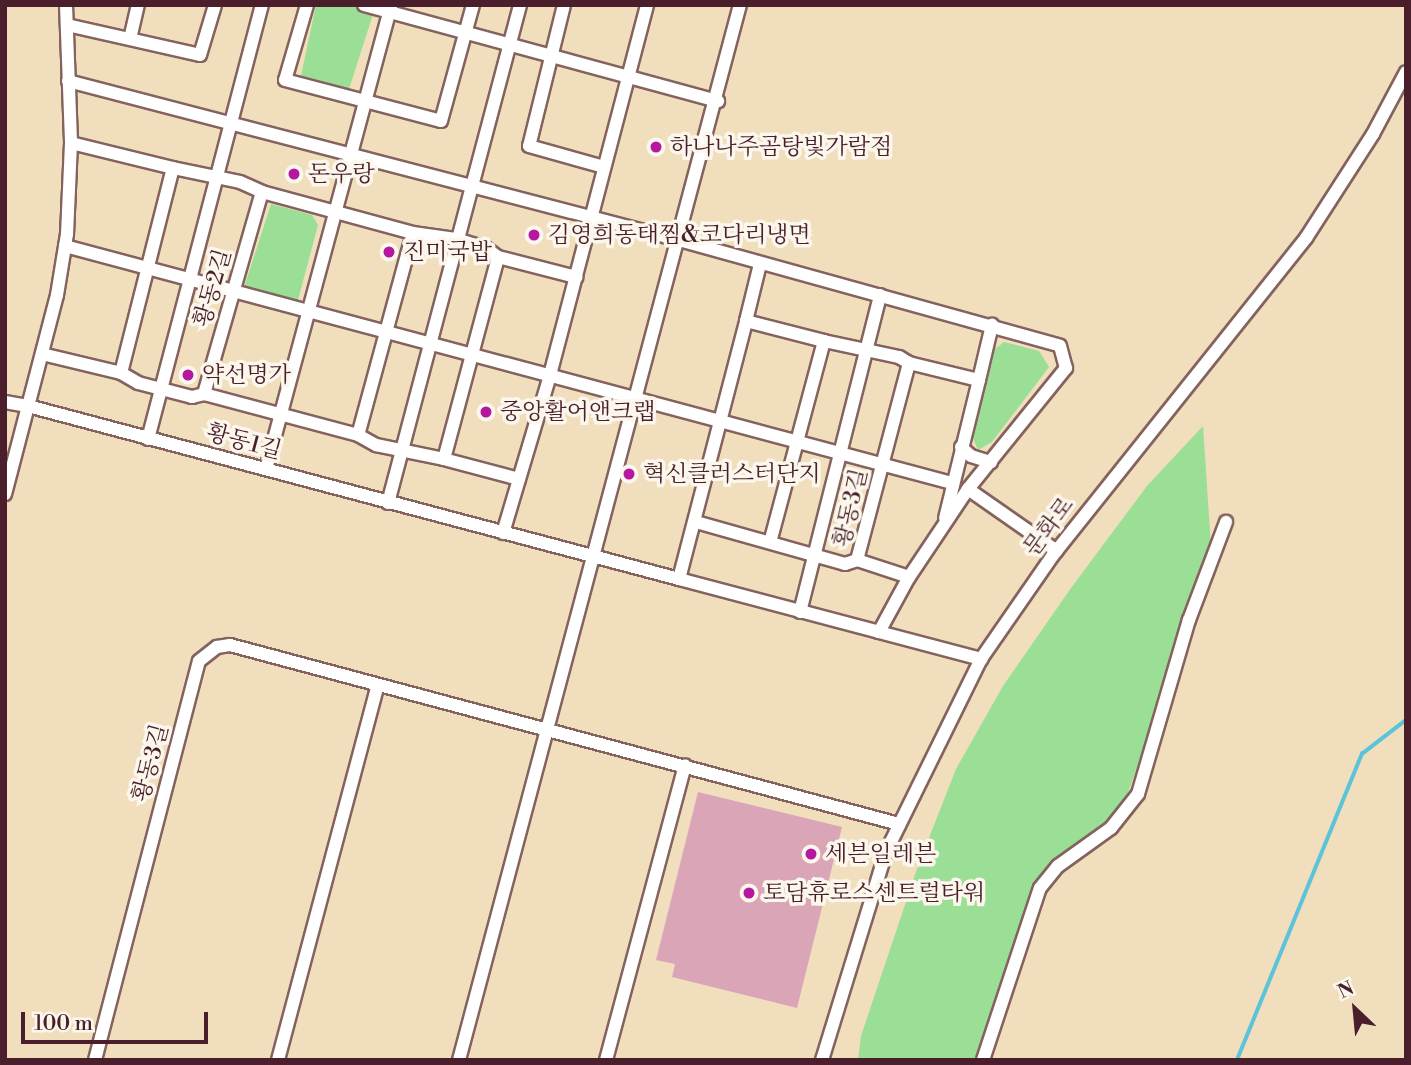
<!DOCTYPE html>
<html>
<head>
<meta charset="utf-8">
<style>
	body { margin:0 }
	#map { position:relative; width:1411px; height:1065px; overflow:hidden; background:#f0debd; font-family:"Libre Bodoni","Noto Serif KR",serif }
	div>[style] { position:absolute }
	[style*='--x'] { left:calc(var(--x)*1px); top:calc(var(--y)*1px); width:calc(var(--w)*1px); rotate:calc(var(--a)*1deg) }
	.green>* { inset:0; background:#9bde95 }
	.stream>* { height:3.5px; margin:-1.75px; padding:0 1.75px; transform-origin:1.75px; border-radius:1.75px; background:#5cc3d8 }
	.building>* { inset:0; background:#dba5b8 }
	.roads { filter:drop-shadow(2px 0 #84625e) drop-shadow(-2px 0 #84625e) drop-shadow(0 2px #84625e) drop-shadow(0 -2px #84625e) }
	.minor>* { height:12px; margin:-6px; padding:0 6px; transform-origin:6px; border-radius:6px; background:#fff }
	.dots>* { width:19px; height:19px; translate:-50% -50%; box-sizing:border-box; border:4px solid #fbf7ec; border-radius:50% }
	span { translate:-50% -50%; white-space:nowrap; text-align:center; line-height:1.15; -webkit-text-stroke:7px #fbf7ec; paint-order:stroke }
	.poi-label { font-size:23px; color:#4a1f2b }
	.left { translate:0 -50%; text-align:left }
	.street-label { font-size:23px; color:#4a1f2b }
	.frame { position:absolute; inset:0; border:7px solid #4a1f2b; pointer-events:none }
	.north { position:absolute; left:1320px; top:974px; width:70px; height:70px; -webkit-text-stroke:5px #fbf7ec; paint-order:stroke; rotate:334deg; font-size:19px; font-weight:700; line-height:28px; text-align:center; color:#4a1f2b }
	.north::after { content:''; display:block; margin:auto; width:24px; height:32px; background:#4a1f2b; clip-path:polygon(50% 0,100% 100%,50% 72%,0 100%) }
	.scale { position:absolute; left:21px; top:1012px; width:187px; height:32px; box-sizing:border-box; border:4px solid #4a1f2b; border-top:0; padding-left:9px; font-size:21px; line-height:24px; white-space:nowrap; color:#4a1f2b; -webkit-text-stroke:5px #fbf7ec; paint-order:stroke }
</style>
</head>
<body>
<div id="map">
	<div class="green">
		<div style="clip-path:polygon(316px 5px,376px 5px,349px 89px,301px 76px)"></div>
		<div style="clip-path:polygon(271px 204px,312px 215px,318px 225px,294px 315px,240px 300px)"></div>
		<div style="clip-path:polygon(1004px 342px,1039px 351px,1049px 367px,992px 442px,978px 450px,973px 438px,995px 349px)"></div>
		<div style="clip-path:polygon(1203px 426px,1211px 547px,1123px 808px,1096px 833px,1049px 864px,1031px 890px,979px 1060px,858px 1060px,861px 1036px,918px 866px,956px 769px,1003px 686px,1071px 588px,1147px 486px)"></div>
	</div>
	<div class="stream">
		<div style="--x:1237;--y:1060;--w:331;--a:-67.8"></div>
		<div style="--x:1362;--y:754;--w:56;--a:-37.7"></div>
	</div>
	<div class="building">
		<div style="clip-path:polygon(698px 792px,842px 827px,797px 1008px,672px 977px,675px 964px,656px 960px)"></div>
	</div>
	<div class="roads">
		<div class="minor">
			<div style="--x:66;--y:5;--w:138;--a:87.9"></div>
			<div style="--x:71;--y:143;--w:91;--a:92.5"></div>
			<div style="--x:67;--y:234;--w:62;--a:99.3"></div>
			<div style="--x:57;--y:295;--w:115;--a:104.6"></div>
			<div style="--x:28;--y:406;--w:674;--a:14.88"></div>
			<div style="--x:679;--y:579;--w:267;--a:-75.4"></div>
			<div style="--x:746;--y:321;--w:81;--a:14.4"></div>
			<div style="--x:824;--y:341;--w:205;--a:105"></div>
			<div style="--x:307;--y:5;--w:78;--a:106.3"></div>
			<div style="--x:285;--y:80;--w:161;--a:14.7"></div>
			<div style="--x:441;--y:121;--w:120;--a:-74.6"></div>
			<div style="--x:364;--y:5;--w:367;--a:15.2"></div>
			<div style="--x:564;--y:5;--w:145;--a:103.9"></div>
			<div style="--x:529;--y:146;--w:78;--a:15.6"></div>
			<div style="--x:67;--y:25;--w:136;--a:12.7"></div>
			<div style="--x:200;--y:55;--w:52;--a:-73.3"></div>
			<div style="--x:130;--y:39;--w:35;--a:-77"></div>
			<div style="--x:68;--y:81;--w:631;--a:14.59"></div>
			<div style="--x:679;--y:240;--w:395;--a:15.5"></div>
			<div style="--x:1060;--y:346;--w:23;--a:75"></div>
			<div style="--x:1066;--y:368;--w:156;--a:129"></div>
			<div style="--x:968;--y:489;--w:106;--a:123.8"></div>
			<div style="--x:173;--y:168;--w:68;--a:11.8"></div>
			<div style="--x:240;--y:182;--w:24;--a:24"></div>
			<div style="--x:262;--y:192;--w:156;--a:15.2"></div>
			<div style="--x:413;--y:233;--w:209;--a:105.2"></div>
			<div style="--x:358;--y:435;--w:159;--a:-165.1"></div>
			<div style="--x:204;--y:394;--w:210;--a:-74"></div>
			<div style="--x:413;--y:233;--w:43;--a:7.9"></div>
			<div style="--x:456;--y:239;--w:31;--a:17"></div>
			<div style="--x:486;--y:248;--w:15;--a:37"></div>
			<div style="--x:65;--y:246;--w:918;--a:14.96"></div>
			<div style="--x:746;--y:321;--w:59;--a:-76.2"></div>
			<div style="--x:824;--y:341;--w:77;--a:12"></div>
			<div style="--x:899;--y:357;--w:12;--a:31"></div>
			<div style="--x:42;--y:354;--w:81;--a:13.5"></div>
			<div style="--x:121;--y:373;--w:211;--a:-75.8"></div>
			<div style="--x:173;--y:168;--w:105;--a:-166.2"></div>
			<div style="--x:121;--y:373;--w:20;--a:30"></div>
			<div style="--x:138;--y:383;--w:56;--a:14.5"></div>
			<div style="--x:192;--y:397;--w:12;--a:-14"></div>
			<div style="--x:979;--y:380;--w:57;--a:-76.7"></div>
			<div style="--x:5;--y:402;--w:23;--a:10"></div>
			<div style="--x:28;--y:406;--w:91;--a:104.6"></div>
			<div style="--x:358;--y:435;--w:21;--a:29"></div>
			<div style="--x:376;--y:445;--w:69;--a:11.6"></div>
			<div style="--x:148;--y:439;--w:449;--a:-75.3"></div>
			<div style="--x:961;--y:447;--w:13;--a:42"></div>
			<div style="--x:971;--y:456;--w:21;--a:17"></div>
			<div style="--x:266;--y:469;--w:481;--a:-74.9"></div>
			<div style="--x:519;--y:479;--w:78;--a:-165.1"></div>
			<div style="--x:444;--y:459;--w:209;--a:-75"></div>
			<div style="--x:498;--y:257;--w:81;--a:14.4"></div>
			<div style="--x:968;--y:489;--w:108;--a:34.9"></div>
			<div style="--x:388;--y:503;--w:515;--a:-75.15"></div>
			<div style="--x:696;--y:522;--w:155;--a:15.7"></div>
			<div style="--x:845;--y:564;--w:13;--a:-18"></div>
			<div style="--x:503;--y:533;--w:165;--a:-73.4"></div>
			<div style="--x:550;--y:375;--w:383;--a:-75.3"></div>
			<div style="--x:679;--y:579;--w:207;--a:14.8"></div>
			<div style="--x:879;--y:632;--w:63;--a:-61.4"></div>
			<div style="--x:909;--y:577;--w:55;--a:-161.9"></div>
			<div style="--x:857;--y:560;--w:204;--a:-75.2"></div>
			<div style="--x:909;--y:363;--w:72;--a:13.7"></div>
			<div style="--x:979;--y:380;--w:142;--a:103.8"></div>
			<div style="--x:800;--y:612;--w:327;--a:-75.8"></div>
			<div style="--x:879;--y:632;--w:106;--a:14.8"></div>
			<div style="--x:95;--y:1060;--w:412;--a:-75.4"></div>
			<div style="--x:199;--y:661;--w:23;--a:-38"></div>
			<div style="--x:217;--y:647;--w:13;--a:-9"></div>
			<div style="--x:230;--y:645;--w:693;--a:14.98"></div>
			<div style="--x:278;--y:1060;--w:388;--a:-75.1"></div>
			<div style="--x:459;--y:1060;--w:1092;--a:-75.09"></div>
			<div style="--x:606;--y:1060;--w:305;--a:-75"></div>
			<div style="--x:822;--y:1060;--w:218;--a:-72.9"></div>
			<div style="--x:886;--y:852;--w:215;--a:-63.8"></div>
			<div style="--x:981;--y:659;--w:126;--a:-55.3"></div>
			<div style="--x:1053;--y:555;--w:406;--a:-51.4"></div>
			<div style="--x:1306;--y:238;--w:124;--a:-57.2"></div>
			<div style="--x:1373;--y:134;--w:70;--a:-62"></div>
			<div style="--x:983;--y:1060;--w:181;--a:-71.7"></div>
			<div style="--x:1040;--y:888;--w:28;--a:-51"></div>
			<div style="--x:1058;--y:866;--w:65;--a:-35.6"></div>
			<div style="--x:1111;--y:828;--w:43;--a:-51.5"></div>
			<div style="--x:1138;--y:794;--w:181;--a:-73.7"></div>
			<div style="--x:1189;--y:620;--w:105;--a:-69.3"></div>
		</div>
	</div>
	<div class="dots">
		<div style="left:656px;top:147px;background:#b5179e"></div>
		<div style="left:294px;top:174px;background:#b5179e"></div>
		<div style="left:534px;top:235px;background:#b5179e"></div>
		<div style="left:389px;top:252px;background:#b5179e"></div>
		<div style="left:188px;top:375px;background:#b5179e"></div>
		<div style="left:486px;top:412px;background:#b5179e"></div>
		<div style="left:629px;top:474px;background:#b5179e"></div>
		<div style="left:811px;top:854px;background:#b5179e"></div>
		<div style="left:749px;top:893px;background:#b5179e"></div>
	</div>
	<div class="poi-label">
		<span class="left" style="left:670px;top:147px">하나나주곰탕빛가람점</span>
		<span class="left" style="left:308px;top:174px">돈우랑</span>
		<span class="left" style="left:548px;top:235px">김영희동태찜&amp;코다리냉면</span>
		<span class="left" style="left:403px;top:252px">진미국밥</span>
		<span class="left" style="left:202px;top:375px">약선명가</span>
		<span class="left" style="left:500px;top:412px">중앙활어앤크랩</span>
		<span class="left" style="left:643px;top:474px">혁신클러스터단지</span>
		<span class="left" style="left:825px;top:854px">세븐일레븐</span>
		<span class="left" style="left:763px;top:893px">토담휴로스센트럴타워</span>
	</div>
	<div class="street-label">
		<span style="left:213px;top:288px;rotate:-74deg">황동2길</span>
		<span style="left:244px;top:442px;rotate:15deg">황동1길</span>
		<span style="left:851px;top:508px;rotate:-77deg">황동3길</span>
		<span style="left:1049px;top:527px;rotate:-53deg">문화로</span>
		<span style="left:151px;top:763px;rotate:-75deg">황동3길</span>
	</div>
	<div class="frame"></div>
	<div class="north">N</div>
	<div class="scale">100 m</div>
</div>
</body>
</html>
